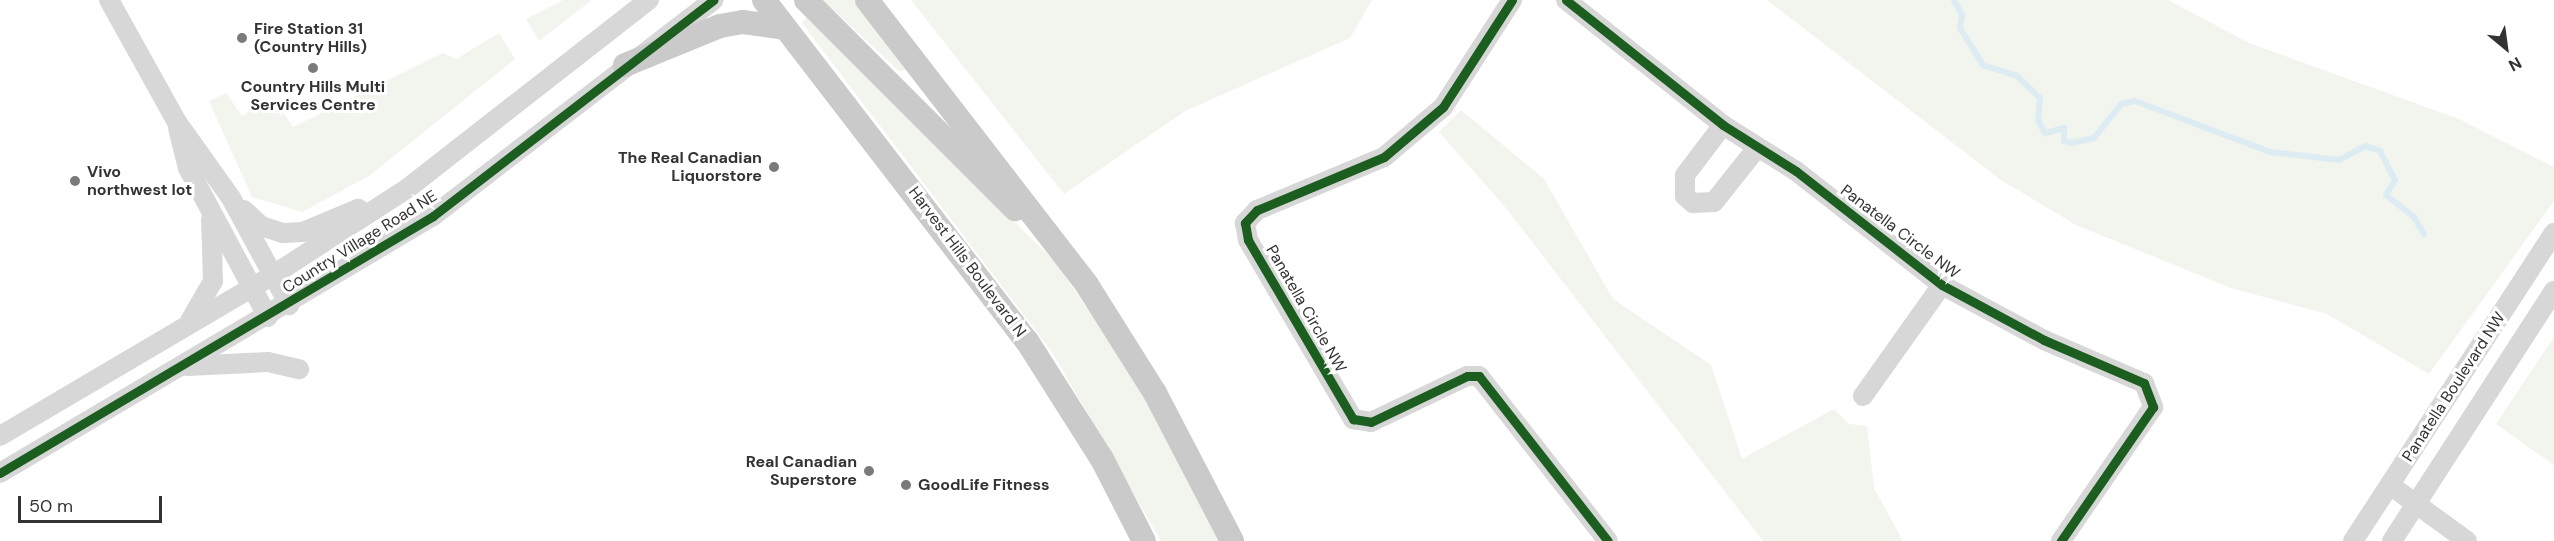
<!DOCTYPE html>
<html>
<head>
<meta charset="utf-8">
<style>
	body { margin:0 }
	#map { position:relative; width:2554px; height:541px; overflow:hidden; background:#fff; font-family:"DM Sans",sans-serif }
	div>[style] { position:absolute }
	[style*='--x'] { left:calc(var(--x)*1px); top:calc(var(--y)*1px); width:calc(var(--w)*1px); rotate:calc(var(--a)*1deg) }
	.green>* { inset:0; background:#f1f5ed }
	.stream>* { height:6px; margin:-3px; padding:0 3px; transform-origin:3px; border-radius:3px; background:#ddebf3 }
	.minor>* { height:20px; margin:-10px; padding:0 10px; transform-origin:10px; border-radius:10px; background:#d7d7d7 }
	.major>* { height:24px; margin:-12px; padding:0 12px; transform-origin:12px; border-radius:12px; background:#cacaca }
	.cycleway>* { height:9px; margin:-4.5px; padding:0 4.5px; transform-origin:4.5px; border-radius:4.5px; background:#1b5e20 }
	.dots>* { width:16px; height:16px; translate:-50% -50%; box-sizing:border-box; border:3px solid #fff; border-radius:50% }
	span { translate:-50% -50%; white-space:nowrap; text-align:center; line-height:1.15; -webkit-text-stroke:6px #fff; paint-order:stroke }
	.poi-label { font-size:16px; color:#333; font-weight:700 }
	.left { translate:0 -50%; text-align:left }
	.right { translate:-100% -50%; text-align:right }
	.street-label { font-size:16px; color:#333 }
	.north { position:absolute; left:2476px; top:18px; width:60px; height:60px; -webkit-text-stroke:4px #fff; paint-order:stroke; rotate:151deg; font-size:16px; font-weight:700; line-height:24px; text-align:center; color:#333 }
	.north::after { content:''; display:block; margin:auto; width:21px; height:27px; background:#333; clip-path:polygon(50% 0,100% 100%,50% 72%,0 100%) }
	.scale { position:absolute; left:18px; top:496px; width:144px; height:27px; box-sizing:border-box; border:3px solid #333; border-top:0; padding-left:8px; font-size:18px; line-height:21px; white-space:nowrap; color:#333; -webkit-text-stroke:4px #fff; paint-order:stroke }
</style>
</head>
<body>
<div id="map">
	<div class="green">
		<div style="clip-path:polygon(563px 0,592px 0,539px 41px,526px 19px)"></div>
		<div style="clip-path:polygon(823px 0,854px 0,906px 70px,899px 71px)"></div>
		<div style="clip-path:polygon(911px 0,1372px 0,1350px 38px,1185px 111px,1064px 194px)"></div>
		<div style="clip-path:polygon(1767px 0,2168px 0,2249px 43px,2459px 119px,2554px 167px,2554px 201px,2429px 374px,2327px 314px,2231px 288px,2076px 225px,2001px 180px)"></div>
		<div style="clip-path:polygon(807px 18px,1055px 262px,1155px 407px,1223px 541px,1161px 541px,1052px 352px,802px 23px)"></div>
		<div style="clip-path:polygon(499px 33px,515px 59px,369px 176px,302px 212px,252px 197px,209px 101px,226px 93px,242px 116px,273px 98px,293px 127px,443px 53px,456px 59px)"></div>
		<div style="clip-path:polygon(1461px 110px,1544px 179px,1613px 299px,1711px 365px,1742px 459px,1834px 409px,1849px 424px,1867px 426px,1874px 488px,1903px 541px,1763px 541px,1506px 208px,1439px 132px)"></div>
		<div style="clip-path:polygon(2554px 337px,2554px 465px,2496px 424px)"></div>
	</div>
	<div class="stream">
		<div style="--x:1954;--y:0;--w:17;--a:62"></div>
		<div style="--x:1962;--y:15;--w:13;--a:99"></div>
		<div style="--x:1960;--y:28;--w:44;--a:58.1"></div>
		<div style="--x:1983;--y:65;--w:36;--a:18"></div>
		<div style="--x:2017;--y:76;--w:32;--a:44"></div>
		<div style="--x:2040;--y:98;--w:22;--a:95"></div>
		<div style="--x:2038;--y:120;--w:15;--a:62"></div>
		<div style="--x:2045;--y:133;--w:20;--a:-15"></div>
		<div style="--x:2064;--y:128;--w:13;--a:90"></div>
		<div style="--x:2064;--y:141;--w:7;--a:16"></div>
		<div style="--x:2071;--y:143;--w:24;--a:-12"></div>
		<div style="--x:2094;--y:138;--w:43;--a:-51.5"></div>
		<div style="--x:2121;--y:104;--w:14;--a:-12"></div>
		<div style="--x:2135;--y:101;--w:144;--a:20.7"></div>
		<div style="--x:2270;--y:152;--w:69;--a:6.6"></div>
		<div style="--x:2339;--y:160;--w:30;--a:-28"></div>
		<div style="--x:2365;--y:146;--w:16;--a:18"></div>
		<div style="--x:2380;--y:151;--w:33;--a:63"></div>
		<div style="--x:2395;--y:180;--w:17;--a:121"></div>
		<div style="--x:2386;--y:195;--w:36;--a:38"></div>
		<div style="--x:2414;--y:217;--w:20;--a:60"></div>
	</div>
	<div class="minor">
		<div style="--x:109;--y:0;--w:140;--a:60.9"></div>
		<div style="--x:177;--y:122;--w:93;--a:54.6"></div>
		<div style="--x:231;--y:198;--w:122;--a:61.5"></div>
		<div style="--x:1512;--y:0;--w:127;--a:122.8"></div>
		<div style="--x:1443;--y:107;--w:77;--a:139.7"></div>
		<div style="--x:1384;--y:157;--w:138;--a:157.3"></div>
		<div style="--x:1257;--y:210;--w:18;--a:133"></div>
		<div style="--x:1245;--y:223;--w:17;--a:80"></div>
		<div style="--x:1248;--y:240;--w:208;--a:59.6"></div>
		<div style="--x:1353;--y:419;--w:18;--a:9"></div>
		<div style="--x:1371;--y:422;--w:106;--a:-25.6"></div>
		<div style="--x:1467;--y:376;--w:12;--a:0"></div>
		<div style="--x:1479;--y:376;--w:209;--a:52"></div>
		<div style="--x:1566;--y:0;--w:201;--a:38.5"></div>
		<div style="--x:1723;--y:125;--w:86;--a:32.2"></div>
		<div style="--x:1796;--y:171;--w:185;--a:38"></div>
		<div style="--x:1942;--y:285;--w:116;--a:28.3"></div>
		<div style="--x:2044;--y:340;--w:109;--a:23.3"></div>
		<div style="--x:2144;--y:383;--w:26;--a:69"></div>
		<div style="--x:2153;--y:407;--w:163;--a:124.5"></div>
		<div style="--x:1723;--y:125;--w:63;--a:127.2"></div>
		<div style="--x:1685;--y:175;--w:21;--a:90"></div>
		<div style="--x:1685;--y:196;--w:11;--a:41"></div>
		<div style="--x:1693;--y:203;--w:21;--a:-3"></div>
		<div style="--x:1714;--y:202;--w:69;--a:-51.5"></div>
		<div style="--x:178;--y:128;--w:41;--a:76"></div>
		<div style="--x:188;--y:168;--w:169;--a:61.8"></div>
		<div style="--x:244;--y:210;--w:23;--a:43"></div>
		<div style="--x:261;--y:226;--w:23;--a:18"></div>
		<div style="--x:283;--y:233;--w:20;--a:-3"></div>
		<div style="--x:303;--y:232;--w:60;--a:-22.7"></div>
		<div style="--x:190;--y:321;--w:46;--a:-60.1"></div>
		<div style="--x:213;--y:281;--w:62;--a:-91.8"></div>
		<div style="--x:187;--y:366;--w:81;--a:-2.8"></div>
		<div style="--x:268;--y:362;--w:32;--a:13"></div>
		<div style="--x:1863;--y:396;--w:136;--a:-54.6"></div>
		<div style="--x:0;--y:436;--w:317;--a:-30.5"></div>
		<div style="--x:273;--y:275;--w:161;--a:-32.8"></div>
		<div style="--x:408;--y:188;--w:306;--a:-38"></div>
		<div style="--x:0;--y:473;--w:504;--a:-30.69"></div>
		<div style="--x:433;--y:216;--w:354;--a:-37.6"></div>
		<div style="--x:2390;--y:485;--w:95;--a:36"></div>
		<div style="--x:2353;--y:541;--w:368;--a:-56.9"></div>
		<div style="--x:2392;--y:541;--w:298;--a:-57.1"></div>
	</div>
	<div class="major">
		<div style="--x:764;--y:0;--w:431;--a:52.4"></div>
		<div style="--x:1027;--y:341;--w:140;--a:57.6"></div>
		<div style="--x:1102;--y:459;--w:92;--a:62.9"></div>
		<div style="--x:806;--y:0;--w:296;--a:45"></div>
		<div style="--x:867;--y:0;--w:360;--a:52.3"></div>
		<div style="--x:1087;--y:285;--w:128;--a:57.8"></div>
		<div style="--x:1155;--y:393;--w:167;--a:62.5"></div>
		<div style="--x:625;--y:65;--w:103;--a:-22.3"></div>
		<div style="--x:720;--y:26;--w:23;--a:-10"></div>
		<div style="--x:743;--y:22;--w:42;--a:8.1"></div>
	</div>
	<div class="cycleway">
		<div style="--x:1512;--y:0;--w:127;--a:122.8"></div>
		<div style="--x:1443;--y:107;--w:77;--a:139.7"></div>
		<div style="--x:1384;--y:157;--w:138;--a:157.3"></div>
		<div style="--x:1257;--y:210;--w:18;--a:133"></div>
		<div style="--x:1245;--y:223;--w:17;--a:80"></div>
		<div style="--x:1248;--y:240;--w:208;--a:59.6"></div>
		<div style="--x:1353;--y:419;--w:18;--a:9"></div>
		<div style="--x:1371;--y:422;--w:106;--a:-25.6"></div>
		<div style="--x:1467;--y:376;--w:12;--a:0"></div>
		<div style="--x:1479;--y:376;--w:209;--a:52"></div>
		<div style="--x:1566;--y:0;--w:201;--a:38.5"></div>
		<div style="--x:1723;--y:125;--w:86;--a:32.2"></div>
		<div style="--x:1796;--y:171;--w:185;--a:38"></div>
		<div style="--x:1942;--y:285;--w:116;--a:28.3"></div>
		<div style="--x:2044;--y:340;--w:109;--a:23.3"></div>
		<div style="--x:2144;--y:383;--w:26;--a:69"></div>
		<div style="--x:2153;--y:407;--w:163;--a:124.5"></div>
		<div style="--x:0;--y:473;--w:504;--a:-30.69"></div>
		<div style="--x:433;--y:216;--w:354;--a:-37.6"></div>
	</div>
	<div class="dots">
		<div style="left:242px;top:38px;background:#7a7a7a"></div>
		<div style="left:313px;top:68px;background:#7a7a7a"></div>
		<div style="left:774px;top:167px;background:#7a7a7a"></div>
		<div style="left:75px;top:181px;background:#7a7a7a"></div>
		<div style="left:869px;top:471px;background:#7a7a7a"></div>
		<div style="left:906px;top:485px;background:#7a7a7a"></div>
	</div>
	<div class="poi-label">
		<span class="left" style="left:254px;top:38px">Fire Station 31<br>(Country Hills)</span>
		<span style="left:313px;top:96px">Country Hills Multi<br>Services Centre</span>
		<span class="right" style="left:762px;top:167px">The Real Canadian<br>Liquorstore</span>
		<span class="left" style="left:87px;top:181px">Vivo<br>northwest lot</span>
		<span class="right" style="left:857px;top:471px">Real Canadian<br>Superstore</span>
		<span class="left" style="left:918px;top:485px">GoodLife Fitness</span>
	</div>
	<div class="street-label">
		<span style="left:1900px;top:232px;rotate:37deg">Panatella Circle NW</span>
		<span style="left:360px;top:242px;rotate:-32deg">Country Village Road NE</span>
		<span style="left:967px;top:262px;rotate:53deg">Harvest Hills Boulevard N</span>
		<span style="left:1306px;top:309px;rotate:60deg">Panatella Circle NW</span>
		<span style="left:2454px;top:387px;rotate:-57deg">Panatella Boulevard NW</span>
	</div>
	<div class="north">N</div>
	<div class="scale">50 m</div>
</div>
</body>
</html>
